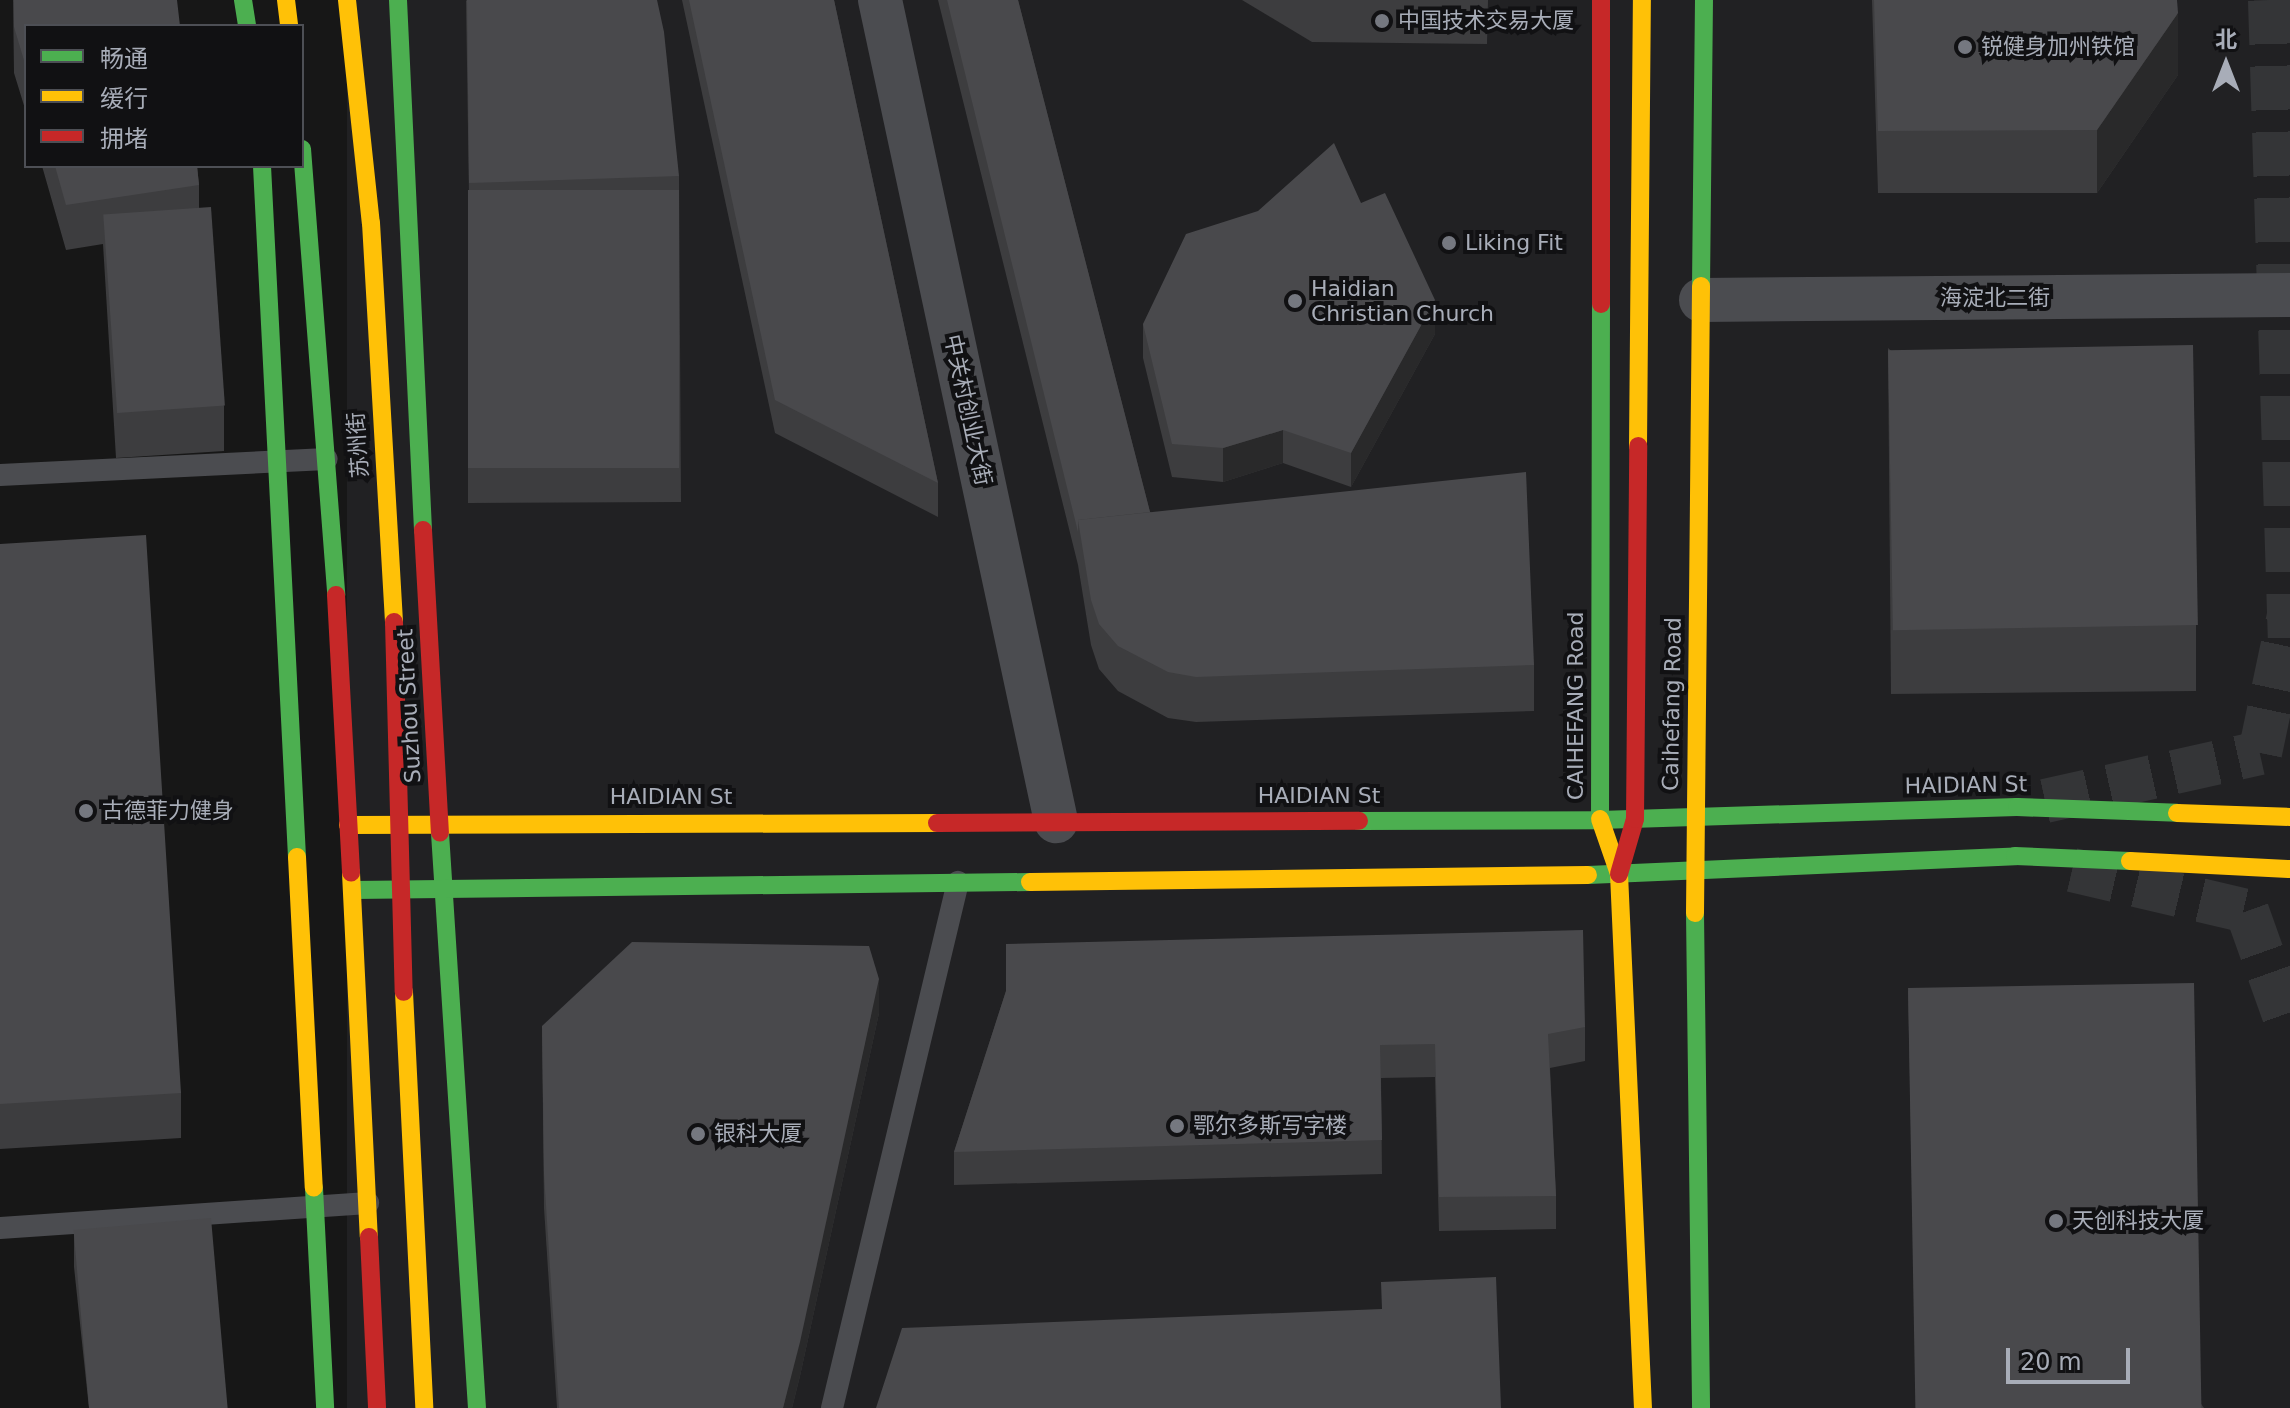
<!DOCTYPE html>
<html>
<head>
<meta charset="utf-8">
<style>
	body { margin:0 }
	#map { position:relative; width:2290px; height:1408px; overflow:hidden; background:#171717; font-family:"DejaVu Sans","Noto Sans SC",sans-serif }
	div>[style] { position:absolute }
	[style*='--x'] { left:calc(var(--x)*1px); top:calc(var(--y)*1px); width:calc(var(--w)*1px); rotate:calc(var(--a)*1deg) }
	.built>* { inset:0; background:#212123; transform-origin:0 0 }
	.secondary-tunnel>* { height:44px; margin-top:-22px; transform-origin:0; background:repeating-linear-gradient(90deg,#343537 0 44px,transparent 0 66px) }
	.lane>* { height:22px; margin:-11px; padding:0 11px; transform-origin:11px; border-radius:11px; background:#4b4c50 }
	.street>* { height:44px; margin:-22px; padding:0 22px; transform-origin:22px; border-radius:22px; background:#4b4c50 }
	.fast>* { height:18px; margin:-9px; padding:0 9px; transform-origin:9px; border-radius:9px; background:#4caf50 }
	.slow>* { height:18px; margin:-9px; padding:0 9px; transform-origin:9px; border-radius:9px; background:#ffc107 }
	.jam>* { height:18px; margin:-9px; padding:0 9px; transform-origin:9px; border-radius:9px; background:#c62828 }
	.wall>* { inset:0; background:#3d3d3f }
	.shaded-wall>* { inset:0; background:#29292a }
	.building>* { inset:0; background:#49494c; transform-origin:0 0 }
	.dots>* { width:22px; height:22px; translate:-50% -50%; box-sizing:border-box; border:4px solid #111113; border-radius:50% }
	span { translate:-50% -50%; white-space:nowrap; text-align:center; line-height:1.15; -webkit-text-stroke:8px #111113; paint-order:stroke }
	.poi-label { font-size:22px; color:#a8adb8 }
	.left { translate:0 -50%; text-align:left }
	.street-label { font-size:22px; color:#a8adb8 }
	.legend { position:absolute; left:24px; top:24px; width:280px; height:144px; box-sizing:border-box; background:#111113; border:2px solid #4d4f55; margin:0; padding:10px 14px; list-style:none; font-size:24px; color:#a8adb8 }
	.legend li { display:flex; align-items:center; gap:16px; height:40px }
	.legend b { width:40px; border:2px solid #4d4f55 }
	.north { position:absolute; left:2186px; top:24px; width:80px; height:80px; -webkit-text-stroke:6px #111113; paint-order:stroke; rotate:0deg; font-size:22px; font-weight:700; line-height:32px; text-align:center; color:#a8adb8 }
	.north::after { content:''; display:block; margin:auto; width:28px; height:36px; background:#a8adb8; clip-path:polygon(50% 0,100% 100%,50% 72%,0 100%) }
	.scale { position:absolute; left:2006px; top:1348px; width:124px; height:36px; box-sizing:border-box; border:4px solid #a8adb8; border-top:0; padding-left:10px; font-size:24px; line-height:28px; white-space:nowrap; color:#a8adb8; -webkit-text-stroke:6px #111113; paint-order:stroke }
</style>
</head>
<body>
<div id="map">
	<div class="built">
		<div style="left:347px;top:0;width:1943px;height:1410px"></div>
	</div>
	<div class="secondary-tunnel">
		<div style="--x:2270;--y:0;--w:643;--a:88.22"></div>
		<div style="--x:2045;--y:801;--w:220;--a:-12.6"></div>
		<div style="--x:2260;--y:753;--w:141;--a:-78.1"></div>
		<div style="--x:2072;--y:870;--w:180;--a:13.2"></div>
		<div style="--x:2247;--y:911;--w:128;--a:70.4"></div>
	</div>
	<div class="lane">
		<div style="--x:0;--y:475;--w:327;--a:-2.8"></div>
		<div style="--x:0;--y:1228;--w:369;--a:-3.9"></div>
		<div style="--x:832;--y:1408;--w:541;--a:-76.53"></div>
	</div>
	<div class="street">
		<div style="--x:880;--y:0;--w:840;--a:77.9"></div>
		<div style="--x:1701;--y:300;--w:589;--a:-0.49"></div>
	</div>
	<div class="fast">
		<div style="--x:243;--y:0;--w:26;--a:81"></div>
		<div style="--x:398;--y:0;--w:531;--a:87.3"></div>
		<div style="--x:302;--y:149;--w:447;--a:85.6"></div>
		<div style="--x:262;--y:166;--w:692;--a:87.1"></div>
		<div style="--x:1701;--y:286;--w:286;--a:-89.4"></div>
		<div style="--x:1600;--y:819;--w:515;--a:-89.89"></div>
		<div style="--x:1359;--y:821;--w:241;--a:-0.2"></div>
		<div style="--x:1600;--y:820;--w:417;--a:-1.8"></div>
		<div style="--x:2017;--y:807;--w:160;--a:2.1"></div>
		<div style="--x:440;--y:833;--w:576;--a:86.32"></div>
		<div style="--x:1588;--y:875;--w:427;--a:-2.5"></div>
		<div style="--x:2015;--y:856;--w:115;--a:2.5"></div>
		<div style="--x:353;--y:890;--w:677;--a:-0.68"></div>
		<div style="--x:1695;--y:913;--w:495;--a:89.3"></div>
		<div style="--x:314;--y:1188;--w:220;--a:87.1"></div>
	</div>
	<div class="slow">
		<div style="--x:286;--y:0;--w:26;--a:83"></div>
		<div style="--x:347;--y:0;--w:224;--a:83.9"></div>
		<div style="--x:371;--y:223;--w:400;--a:86.7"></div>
		<div style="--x:1638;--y:446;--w:446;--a:-89.5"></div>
		<div style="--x:2177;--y:813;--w:113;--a:2"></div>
		<div style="--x:1600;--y:819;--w:58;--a:70.9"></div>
		<div style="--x:1619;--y:874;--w:535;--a:87.43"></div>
		<div style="--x:348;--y:825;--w:589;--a:-0.19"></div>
		<div style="--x:297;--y:857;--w:331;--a:87.1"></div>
		<div style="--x:2130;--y:861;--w:160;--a:2.9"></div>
		<div style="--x:351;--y:873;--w:364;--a:87.2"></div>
		<div style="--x:1030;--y:882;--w:558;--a:-0.72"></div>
		<div style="--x:1695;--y:913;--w:627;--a:-89.45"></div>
		<div style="--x:404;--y:992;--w:416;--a:87.2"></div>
	</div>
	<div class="jam">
		<div style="--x:1601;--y:304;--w:304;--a:-90"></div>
		<div style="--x:423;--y:530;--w:303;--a:86.8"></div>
		<div style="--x:336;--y:595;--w:278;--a:86.9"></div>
		<div style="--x:394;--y:622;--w:370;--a:88.5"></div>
		<div style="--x:937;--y:823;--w:422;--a:-0.3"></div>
		<div style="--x:1619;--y:874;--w:57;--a:-73.8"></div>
		<div style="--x:1635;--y:819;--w:373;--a:-89.5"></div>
		<div style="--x:369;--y:1237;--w:171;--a:87.3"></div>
	</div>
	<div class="wall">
		<div style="clip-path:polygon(13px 0,177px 0,26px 26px,26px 112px,14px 73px)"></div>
		<div style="clip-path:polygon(466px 0,679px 176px,681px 502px,468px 503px,468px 196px,469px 196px)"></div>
		<div style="clip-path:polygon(682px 0,834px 0,938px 483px,938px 517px,775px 433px)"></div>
		<div style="clip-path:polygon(938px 0,1018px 0,1150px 512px,1534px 665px,1534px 711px,1196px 722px,1168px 718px,1118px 691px,1099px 669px,1091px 645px,1078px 565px)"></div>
		<div style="clip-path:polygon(1242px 0,1488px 0,1487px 44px,1312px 42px)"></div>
		<div style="clip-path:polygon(1872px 0,2177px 0,2178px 75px,2097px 193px,1878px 193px)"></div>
		<div style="clip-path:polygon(42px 166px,197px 166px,199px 185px,199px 207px,224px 406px,224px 451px,116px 458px,103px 244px,66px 250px)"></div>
		<div style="clip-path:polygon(1361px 203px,1435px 334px,1351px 487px,1283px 463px,1223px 482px,1172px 477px,1143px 358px,1143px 324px)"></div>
		<div style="clip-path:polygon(1888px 348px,2196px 625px,2196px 691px,1891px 694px)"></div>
		<div style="clip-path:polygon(0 544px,181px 1093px,181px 1138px,0 1149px)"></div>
		<div style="clip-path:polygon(1908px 990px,2204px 1408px,1917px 1408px)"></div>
		<div style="clip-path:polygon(1006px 991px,1585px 1027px,1585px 1061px,1550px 1068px,1556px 1196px,1556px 1229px,1439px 1231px,1435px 1077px,1381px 1078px,1382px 1174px,954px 1185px,954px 1152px)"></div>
		<div style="clip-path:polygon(879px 1013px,800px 1376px,792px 1408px,557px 1408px,544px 1208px,542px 1026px)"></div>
		<div style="clip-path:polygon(74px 1233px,227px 1408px,89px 1408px,74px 1267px)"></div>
	</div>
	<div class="shaded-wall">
		<div style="clip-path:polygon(2178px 13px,2178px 75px,2097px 193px,2097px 130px)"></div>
		<div style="clip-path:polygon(1435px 300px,1435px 334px,1351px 487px,1351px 453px)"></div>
		<div style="clip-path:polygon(1283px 430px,1283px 463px,1223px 482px,1223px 448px)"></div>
		<div style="clip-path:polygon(879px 979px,879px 1013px,800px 1376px,792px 1408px,783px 1408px)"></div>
	</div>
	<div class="building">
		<div style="clip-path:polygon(14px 0,177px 0,180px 26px,26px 26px,26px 67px,14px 27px)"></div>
		<div style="clip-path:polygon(467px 0,657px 0,664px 32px,679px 176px,469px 183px)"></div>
		<div style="clip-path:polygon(689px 0,834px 0,938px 483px,775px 400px)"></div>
		<div style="clip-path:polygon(947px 0,1018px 0,1150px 512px,1078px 520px,1078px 532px)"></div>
		<div style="clip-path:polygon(1874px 0,2177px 0,2178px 13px,2097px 130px,1878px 131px)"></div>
		<div style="clip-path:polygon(1334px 143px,1361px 203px,1385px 193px,1435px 300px,1351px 453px,1283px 430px,1223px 448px,1172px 444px,1143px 324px,1186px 234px,1258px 211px)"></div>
		<div style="clip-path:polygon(55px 166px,197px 166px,199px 185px,66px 205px)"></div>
		<div style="left:679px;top:190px;width:278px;height:211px;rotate:90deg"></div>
		<div style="left:211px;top:207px;width:199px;height:108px;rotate:86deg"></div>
		<div style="left:2193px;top:345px;width:280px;height:305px;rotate:89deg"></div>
		<div style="clip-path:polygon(1526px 472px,1534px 665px,1196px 677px,1168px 672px,1118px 646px,1099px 624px,1091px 600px,1078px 520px)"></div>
		<div style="clip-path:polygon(146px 535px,181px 1093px,0 1104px,0 544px)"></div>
		<div style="clip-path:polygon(1583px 930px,1585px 1027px,1548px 1034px,1556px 1196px,1439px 1197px,1435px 1044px,1380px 1045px,1382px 1140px,954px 1152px,1006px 991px,1006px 944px)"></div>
		<div style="clip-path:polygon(632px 942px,869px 946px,879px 979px,800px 1342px,783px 1408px,559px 1408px,544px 1174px,542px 1026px)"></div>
		<div style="left:2194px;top:983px;width:425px;height:286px;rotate:89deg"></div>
		<div style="left:211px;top:1218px;width:191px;height:138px;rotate:85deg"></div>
		<div style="clip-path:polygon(1496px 1277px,1501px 1408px,876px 1408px,902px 1328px,1382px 1309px,1381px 1282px)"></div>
	</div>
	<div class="dots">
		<div style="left:1382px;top:21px;background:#757880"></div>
		<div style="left:1965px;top:47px;background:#757880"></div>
		<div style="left:1449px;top:243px;background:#757880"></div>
		<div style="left:1295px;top:301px;background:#757880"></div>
		<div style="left:86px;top:811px;background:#757880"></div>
		<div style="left:1177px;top:1126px;background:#757880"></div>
		<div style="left:698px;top:1134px;background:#757880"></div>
		<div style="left:2056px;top:1221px;background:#757880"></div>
	</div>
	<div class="poi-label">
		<span class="left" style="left:1398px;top:21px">中国技术交易大厦</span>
		<span class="left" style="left:1981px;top:47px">锐健身加州铁馆</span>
		<span class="left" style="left:1465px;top:243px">Liking Fit</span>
		<span class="left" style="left:1311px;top:301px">Haidian<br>Christian Church</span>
		<span class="left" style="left:102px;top:811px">古德菲力健身</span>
		<span class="left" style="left:1193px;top:1126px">鄂尔多斯写字楼</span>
		<span class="left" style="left:714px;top:1134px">银科大厦</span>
		<span class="left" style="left:2072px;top:1221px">天创科技大厦</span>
	</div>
	<div class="street-label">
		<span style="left:1995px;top:298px">海淀北二街</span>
		<span style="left:968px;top:410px;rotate:78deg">中关村创业大街</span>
		<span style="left:358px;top:445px;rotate:-94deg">苏州街</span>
		<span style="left:1672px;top:704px;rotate:-89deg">Caihefang Road</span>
		<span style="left:409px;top:706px;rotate:-93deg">Suzhou Street</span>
		<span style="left:1576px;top:706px;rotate:-90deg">CAIHEFANG Road</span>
		<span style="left:1966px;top:785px;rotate:-1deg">HAIDIAN St</span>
		<span style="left:1319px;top:796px">HAIDIAN St</span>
		<span style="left:671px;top:797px">HAIDIAN St</span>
	</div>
	<ul class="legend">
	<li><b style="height:10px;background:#4caf50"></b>畅通</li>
	<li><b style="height:10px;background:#ffc107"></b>缓行</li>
	<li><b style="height:10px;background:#c62828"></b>拥堵</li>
	</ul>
	<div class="north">北</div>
	<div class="scale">20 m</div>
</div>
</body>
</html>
